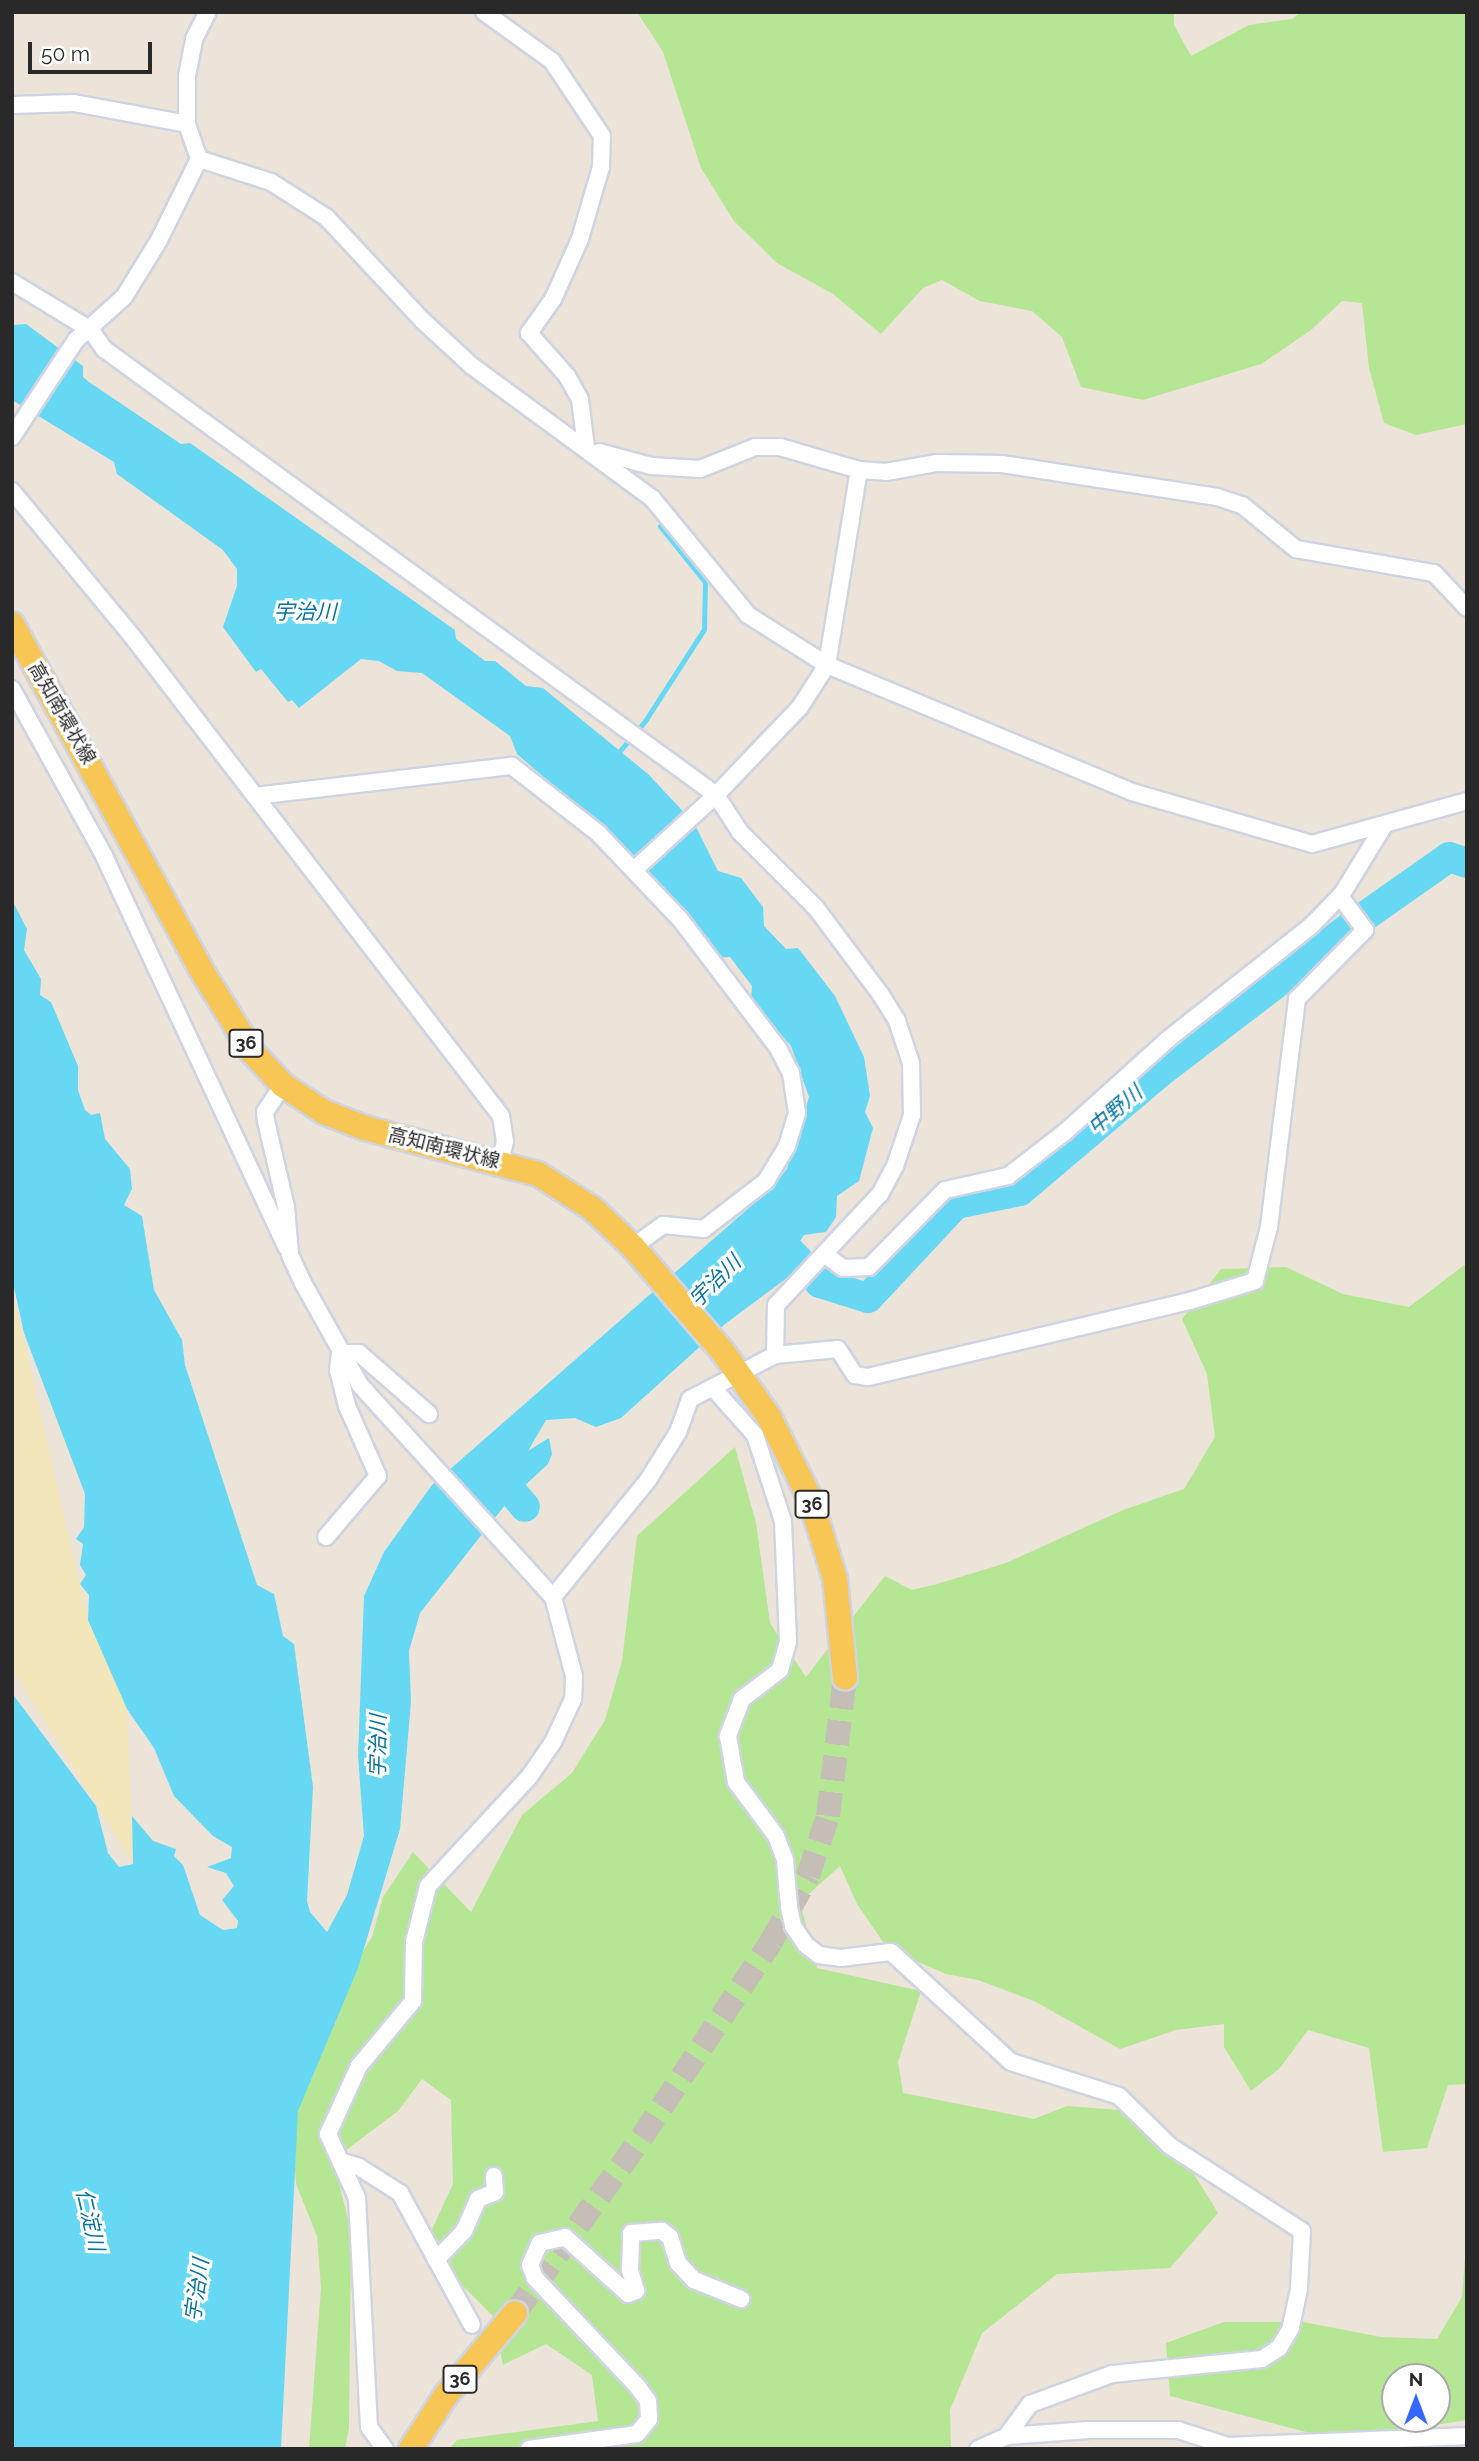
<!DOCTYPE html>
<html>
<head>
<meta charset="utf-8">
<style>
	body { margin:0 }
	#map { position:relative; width:1479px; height:2461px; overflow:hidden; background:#ece3d9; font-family:Raleway,"Noto Sans JP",sans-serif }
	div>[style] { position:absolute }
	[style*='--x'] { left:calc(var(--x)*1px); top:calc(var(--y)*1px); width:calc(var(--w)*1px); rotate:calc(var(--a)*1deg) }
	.green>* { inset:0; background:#b5e693 }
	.sand>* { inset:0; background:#f3e6ba }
	.water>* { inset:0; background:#67d8f4 }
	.stream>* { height:5px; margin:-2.5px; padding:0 2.5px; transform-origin:2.5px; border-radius:2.5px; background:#67d8f4 }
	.river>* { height:30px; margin:-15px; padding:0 15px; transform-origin:15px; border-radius:15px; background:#67d8f4 }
	.primary-tunnel>* { height:24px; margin-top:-12px; transform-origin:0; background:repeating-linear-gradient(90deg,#c5beb6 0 24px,transparent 0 36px) }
	.roads { filter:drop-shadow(2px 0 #cfd4e3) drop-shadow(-2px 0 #cfd4e3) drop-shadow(0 2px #cfd4e3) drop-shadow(0 -2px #cfd4e3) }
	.minor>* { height:16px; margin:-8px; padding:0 8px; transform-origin:8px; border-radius:8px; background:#fff }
	.primary>* { height:24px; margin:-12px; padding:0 12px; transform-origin:12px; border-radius:12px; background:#f7c654 }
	span { translate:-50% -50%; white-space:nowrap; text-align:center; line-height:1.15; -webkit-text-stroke:6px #fff; paint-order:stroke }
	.shield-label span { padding:2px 5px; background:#fff; border:2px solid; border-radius:5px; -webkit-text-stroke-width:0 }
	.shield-label { font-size:18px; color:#292929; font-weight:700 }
	.street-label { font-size:19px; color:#292929 }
	.water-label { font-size:21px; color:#07749e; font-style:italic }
	.frame { position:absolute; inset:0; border:14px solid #292929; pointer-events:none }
	.north { position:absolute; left:1381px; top:2363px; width:70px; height:70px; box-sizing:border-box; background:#fff; border:2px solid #a9a9a9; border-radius:50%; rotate:0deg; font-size:19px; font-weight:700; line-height:28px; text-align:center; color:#292929 }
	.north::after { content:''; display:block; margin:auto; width:24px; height:32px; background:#3367ff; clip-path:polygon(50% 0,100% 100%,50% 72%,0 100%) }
	.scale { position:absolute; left:28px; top:42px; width:124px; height:32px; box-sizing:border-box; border:4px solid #292929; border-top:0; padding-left:9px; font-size:21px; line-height:24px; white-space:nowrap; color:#292929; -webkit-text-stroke:5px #fff; paint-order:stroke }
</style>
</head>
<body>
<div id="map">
	<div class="green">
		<div style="clip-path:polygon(637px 12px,1174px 12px,1174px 25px,1191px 56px,1249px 25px,1292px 19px,1301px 12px,1467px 12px,1467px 424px,1416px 435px,1384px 423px,1369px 368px,1362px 303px,1342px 301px,1311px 330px,1261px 364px,1143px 400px,1081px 387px,1062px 337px,1032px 311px,980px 301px,942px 280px,923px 288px,881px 334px,833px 294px,777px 263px,734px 221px,701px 168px,663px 52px)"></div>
		<div style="clip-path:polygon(1467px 1263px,1467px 2084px,1448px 2085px,1427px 2148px,1383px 2152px,1369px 2048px,1308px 2030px,1280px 2068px,1251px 2091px,1224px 2047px,1224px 2024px,1176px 2030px,1120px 2049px,1034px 2001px,978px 1980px,946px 1974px,888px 1949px,857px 1904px,840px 1866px,800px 1902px,817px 1968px,921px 1991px,898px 2062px,903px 2093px,1034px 2119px,1067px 2106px,1145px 2112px,1187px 2163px,1218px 2213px,1170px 2268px,1057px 2274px,982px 2333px,950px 2410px,951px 2449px,449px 2449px,457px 2440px,598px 2421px,592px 2375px,546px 2344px,503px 2365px,493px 2316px,449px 2272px,428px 2238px,453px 2184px,451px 2100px,422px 2079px,398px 2111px,333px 2160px,351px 2231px,349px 2428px,345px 2449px,309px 2449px,321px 2288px,317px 2236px,296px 2184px,292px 2131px,296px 2083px,346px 1978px,372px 1937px,383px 1897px,413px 1852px,471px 1912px,522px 1815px,572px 1773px,605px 1720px,622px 1661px,637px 1536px,735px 1447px,756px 1523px,770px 1623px,806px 1677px,885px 1576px,912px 1590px,937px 1584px,1006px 1563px,1123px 1510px,1184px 1489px,1215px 1437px,1207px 1374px,1182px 1319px,1221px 1269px,1286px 1267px,1343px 1294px,1409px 1307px)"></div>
		<div style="clip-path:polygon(evenodd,1467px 2231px,1467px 2420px,1398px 2431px,1314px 2434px,1170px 2396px,1166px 2343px,1224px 2322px,1303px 2322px,1381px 2337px,1437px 2339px,1462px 2297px,1467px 2231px,1395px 2377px,1437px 2377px,1437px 2419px,1395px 2419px,1395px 2377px)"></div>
	</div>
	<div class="sand">
		<div style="clip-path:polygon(12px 1290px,88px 1620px,127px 1709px,133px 1864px,12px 1668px)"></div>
	</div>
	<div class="water">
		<div style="clip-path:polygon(26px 324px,83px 366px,83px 377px,89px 382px,181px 444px,190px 443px,455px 630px,456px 639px,485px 661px,495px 661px,526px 686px,543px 688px,648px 774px,694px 823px,718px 871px,741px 878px,763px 907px,764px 926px,786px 949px,798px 948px,835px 996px,864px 1057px,870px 1096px,865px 1112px,873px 1128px,859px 1181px,837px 1196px,836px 1217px,826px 1232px,804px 1235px,798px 1244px,807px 1263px,725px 1324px,621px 1418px,596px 1427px,575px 1418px,546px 1420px,528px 1451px,549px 1438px,552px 1454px,548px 1464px,509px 1500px,420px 1613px,409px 1651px,411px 1702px,400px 1829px,358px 1968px,298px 2111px,281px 2449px,12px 2449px,12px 1693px,96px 1806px,108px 1853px,119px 1867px,133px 1864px,132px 1816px,153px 1841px,176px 1849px,174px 1856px,183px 1865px,200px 1915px,223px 1930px,237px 1928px,238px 1921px,222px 1900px,234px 1886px,226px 1873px,207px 1867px,231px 1858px,232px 1847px,213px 1836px,174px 1796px,154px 1748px,127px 1709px,88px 1620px,89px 1595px,80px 1584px,86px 1575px,80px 1565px,83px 1544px,76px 1539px,84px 1527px,85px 1494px,24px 1333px,12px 1278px,12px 900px,27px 929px,24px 950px,41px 979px,40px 995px,51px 1002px,78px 1066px,78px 1090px,85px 1110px,91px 1115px,100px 1113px,105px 1139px,130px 1169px,132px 1189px,124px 1205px,142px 1216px,154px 1290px,182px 1340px,185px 1365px,257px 1585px,274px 1594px,283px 1636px,294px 1644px,313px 1787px,307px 1901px,310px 1912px,327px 1932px,347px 1895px,364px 1836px,358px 1756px,364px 1596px,384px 1552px,432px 1485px,766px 1193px,787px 1169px,809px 1097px,791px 1046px,751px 1000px,752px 986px,730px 957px,712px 958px,709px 938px,702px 937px,602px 827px,517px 754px,510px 736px,422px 673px,397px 671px,379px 661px,361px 659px,299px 708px,292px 700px,288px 702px,261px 669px,256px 672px,223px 627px,237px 586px,237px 569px,223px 550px,117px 474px,114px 462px,12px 400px,12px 325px)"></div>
	</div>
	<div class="stream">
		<div style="--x:618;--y:753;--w:42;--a:-49.8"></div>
		<div style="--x:645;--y:721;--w:109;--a:-57.3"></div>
		<div style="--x:704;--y:629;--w:47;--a:-88.8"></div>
		<div style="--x:705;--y:582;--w:72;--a:-128.8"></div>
	</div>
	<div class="river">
		<div style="--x:785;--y:1246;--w:51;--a:46.6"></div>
		<div style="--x:820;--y:1283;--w:50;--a:17.4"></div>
		<div style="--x:868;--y:1298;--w:129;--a:-46.9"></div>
		<div style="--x:956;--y:1204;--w:65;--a:-11.5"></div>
		<div style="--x:1020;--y:1191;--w:182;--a:-40.3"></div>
		<div style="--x:1159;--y:1073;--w:242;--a:-37.4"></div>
		<div style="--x:1351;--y:926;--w:120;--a:-35.1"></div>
		<div style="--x:1449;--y:857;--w:19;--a:18"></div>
		<div style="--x:497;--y:1474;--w:43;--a:49.7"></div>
	</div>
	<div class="primary-tunnel">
		<div style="--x:515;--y:2313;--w:217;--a:-54.2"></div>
		<div style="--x:642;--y:2137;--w:234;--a:-56.5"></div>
		<div style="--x:771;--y:1942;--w:76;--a:-60.7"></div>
		<div style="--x:808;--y:1876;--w:63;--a:-71.6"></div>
		<div style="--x:828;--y:1816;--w:140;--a:-83"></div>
	</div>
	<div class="roads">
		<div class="minor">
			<div style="--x:484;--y:12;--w:84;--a:35.8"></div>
			<div style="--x:552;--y:61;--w:90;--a:56.3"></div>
			<div style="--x:602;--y:136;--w:31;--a:92"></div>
			<div style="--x:601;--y:167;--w:75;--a:106.3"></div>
			<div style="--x:580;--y:239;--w:66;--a:114.2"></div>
			<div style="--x:553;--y:299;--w:42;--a:125.2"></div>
			<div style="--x:529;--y:333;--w:57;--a:48.5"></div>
			<div style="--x:567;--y:376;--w:26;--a:61"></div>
			<div style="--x:580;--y:399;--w:49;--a:83"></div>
			<div style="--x:12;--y:105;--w:62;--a:-1.8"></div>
			<div style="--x:74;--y:103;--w:115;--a:10.5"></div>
			<div style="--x:199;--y:159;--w:76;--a:17.7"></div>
			<div style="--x:271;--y:182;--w:65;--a:32.5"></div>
			<div style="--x:326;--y:217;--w:141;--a:47"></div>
			<div style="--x:422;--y:320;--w:68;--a:42.6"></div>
			<div style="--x:472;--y:366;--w:223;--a:36.3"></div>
			<div style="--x:652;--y:498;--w:151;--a:50.6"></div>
			<div style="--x:748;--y:615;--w:93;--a:32.3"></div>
			<div style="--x:827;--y:665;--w:330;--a:22.6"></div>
			<div style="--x:1132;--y:792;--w:187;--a:16.1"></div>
			<div style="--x:1312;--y:844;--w:161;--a:-15.5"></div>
			<div style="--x:12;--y:282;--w:92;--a:31.3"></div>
			<div style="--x:91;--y:330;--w:23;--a:56"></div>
			<div style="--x:104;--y:349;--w:757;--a:36.08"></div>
			<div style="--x:716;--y:795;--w:44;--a:57"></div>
			<div style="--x:740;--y:832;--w:107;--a:45"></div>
			<div style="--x:816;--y:908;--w:109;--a:53.2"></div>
			<div style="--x:881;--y:995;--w:31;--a:58"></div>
			<div style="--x:897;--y:1021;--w:44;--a:71.6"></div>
			<div style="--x:911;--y:1063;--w:52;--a:88.9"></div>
			<div style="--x:912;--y:1115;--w:54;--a:108.4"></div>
			<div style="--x:895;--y:1166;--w:32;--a:118"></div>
			<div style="--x:880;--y:1194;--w:152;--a:133.1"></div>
			<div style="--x:776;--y:1305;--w:50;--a:91.1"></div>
			<div style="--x:12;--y:437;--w:116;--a:-56.6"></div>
			<div style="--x:76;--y:340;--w:64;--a:-41.9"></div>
			<div style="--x:124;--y:297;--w:67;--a:-58.4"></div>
			<div style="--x:159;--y:240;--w:90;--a:-63.7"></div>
			<div style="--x:199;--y:159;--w:37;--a:-109"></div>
			<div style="--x:187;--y:124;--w:48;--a:-90"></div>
			<div style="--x:187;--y:76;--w:38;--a:-79"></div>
			<div style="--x:194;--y:39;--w:30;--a:-63"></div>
			<div style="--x:599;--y:452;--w:54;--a:15.1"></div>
			<div style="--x:651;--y:466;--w:49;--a:3.5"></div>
			<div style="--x:700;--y:469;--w:59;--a:-21.8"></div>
			<div style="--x:755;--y:447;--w:25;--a:0"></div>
			<div style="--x:780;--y:447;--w:82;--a:16.2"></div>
			<div style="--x:859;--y:470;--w:27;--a:4"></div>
			<div style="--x:886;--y:472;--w:52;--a:-10"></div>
			<div style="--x:937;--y:463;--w:65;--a:0.9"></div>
			<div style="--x:1002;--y:464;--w:218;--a:8.7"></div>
			<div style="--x:1217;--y:497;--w:26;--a:18"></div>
			<div style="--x:1242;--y:505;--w:70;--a:39.2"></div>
			<div style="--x:1296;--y:549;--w:140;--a:9.9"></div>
			<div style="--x:1434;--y:573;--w:48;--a:46.7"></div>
			<div style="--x:12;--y:491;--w:188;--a:50.4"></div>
			<div style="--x:132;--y:636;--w:605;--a:52.45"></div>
			<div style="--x:501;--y:1116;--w:25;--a:81"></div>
			<div style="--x:505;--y:1141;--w:22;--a:103"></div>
			<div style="--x:12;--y:689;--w:191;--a:61.1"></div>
			<div style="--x:104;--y:856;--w:431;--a:65"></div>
			<div style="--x:255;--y:796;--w:259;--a:-6.7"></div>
			<div style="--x:512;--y:766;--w:109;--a:37.9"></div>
			<div style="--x:598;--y:833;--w:119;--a:46.4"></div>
			<div style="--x:680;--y:919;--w:162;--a:52.8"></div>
			<div style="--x:778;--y:1048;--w:28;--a:63"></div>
			<div style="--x:791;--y:1073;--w:40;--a:81.5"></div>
			<div style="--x:797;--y:1113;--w:34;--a:107"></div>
			<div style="--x:787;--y:1146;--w:41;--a:121"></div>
			<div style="--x:766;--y:1181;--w:78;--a:142.3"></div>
			<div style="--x:704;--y:1229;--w:41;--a:-174.4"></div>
			<div style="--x:663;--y:1225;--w:37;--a:144"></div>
			<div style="--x:635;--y:869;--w:110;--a:-42.4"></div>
			<div style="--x:716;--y:795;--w:122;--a:-46.3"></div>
			<div style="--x:800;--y:707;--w:50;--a:-57.3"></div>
			<div style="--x:827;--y:665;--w:198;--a:-80.7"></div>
			<div style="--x:283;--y:1085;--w:32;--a:124"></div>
			<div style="--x:265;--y:1112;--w:9;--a:84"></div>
			<div style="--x:266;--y:1121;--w:88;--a:76.9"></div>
			<div style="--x:286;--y:1207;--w:48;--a:85.2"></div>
			<div style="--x:290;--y:1255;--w:31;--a:65"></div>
			<div style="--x:303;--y:1283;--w:117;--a:60.8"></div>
			<div style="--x:360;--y:1385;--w:287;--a:47.7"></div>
			<div style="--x:553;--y:1597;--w:82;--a:75.1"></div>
			<div style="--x:574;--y:1676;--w:23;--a:92"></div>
			<div style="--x:573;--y:1699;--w:47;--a:114.9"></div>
			<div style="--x:553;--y:1742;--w:42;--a:124.4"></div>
			<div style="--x:529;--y:1777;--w:149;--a:132.8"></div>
			<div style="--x:428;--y:1886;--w:58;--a:104"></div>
			<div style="--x:414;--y:1942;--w:59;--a:91"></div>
			<div style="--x:413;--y:2001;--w:85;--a:129.7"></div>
			<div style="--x:359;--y:2066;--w:75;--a:114.5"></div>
			<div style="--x:328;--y:2134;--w:70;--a:65.6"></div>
			<div style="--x:357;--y:2198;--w:229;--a:87"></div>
			<div style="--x:369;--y:2427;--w:27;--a:54"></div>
			<div style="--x:827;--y:1256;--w:20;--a:37"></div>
			<div style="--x:843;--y:1268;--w:26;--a:-2"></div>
			<div style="--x:869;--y:1267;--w:108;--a:-45.4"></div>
			<div style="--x:945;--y:1190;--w:65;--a:-12.5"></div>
			<div style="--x:1008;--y:1176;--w:72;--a:-37.7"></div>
			<div style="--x:1065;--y:1132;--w:137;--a:-42"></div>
			<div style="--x:1167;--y:1040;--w:184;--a:-38.4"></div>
			<div style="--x:1311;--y:926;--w:45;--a:-45.9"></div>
			<div style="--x:1342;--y:894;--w:79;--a:-58.5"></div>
			<div style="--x:713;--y:1388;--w:63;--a:48.2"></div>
			<div style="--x:755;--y:1435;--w:90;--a:72"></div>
			<div style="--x:783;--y:1521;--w:121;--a:87.6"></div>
			<div style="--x:788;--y:1642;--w:29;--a:106"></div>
			<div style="--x:780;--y:1670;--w:48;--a:142.7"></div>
			<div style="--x:742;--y:1699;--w:40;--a:111"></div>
			<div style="--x:728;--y:1736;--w:47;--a:80.1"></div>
			<div style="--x:736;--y:1782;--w:67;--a:53.5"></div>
			<div style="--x:776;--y:1836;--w:26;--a:69"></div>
			<div style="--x:785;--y:1860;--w:47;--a:85.1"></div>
			<div style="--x:789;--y:1907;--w:19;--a:78"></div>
			<div style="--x:793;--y:1926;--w:23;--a:56"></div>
			<div style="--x:806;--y:1945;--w:16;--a:38"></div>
			<div style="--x:819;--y:1955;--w:21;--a:8"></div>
			<div style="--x:840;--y:1958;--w:51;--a:-6.7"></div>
			<div style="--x:891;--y:1952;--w:163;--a:42.5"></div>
			<div style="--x:1011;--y:2062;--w:113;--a:17.5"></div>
			<div style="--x:1119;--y:2096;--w:71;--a:44.4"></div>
			<div style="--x:1170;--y:2146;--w:157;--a:32.8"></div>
			<div style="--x:1302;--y:2231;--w:58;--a:93"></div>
			<div style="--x:1299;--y:2289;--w:40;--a:102"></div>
			<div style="--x:1291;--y:2328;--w:23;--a:121"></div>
			<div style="--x:1279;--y:2348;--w:20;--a:147"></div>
			<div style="--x:1262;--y:2359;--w:151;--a:174.3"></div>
			<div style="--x:1112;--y:2374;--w:87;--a:159.9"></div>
			<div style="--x:1030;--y:2404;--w:39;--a:126"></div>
			<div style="--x:326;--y:1537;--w:80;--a:-49.6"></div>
			<div style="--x:378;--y:1476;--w:77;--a:-113.9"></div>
			<div style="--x:347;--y:1406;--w:36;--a:-104"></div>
			<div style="--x:338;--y:1371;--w:18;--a:-84"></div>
			<div style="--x:340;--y:1353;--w:19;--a:0"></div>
			<div style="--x:359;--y:1353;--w:93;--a:41.1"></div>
			<div style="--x:553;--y:1597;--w:151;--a:-50.9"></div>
			<div style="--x:648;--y:1480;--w:57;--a:-58"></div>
			<div style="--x:678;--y:1432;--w:35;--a:-70"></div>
			<div style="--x:690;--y:1399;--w:96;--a:-27.4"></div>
			<div style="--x:775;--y:1355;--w:63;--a:-5.4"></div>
			<div style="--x:838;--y:1349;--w:31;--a:57"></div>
			<div style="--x:855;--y:1375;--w:13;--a:9"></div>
			<div style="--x:868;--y:1377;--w:331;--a:-13.3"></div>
			<div style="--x:1190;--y:1301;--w:68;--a:-17.1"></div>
			<div style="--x:1255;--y:1281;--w:56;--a:-75.5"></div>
			<div style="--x:1269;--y:1227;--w:230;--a:-83"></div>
			<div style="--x:1297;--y:999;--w:97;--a:-45.4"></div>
			<div style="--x:1365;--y:930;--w:42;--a:-126.3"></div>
			<div style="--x:341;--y:2161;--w:19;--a:18"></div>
			<div style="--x:359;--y:2167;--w:49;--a:32.4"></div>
			<div style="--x:400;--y:2193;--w:150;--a:61.4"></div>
			<div style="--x:436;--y:2260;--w:40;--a:-46"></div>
			<div style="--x:464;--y:2231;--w:35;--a:-66"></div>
			<div style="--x:478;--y:2199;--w:18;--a:-22"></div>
			<div style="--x:495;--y:2192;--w:16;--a:-94"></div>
			<div style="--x:529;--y:2449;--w:109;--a:-7.9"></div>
			<div style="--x:637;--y:2434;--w:19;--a:-51"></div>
			<div style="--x:649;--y:2419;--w:18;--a:-93"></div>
			<div style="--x:648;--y:2401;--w:17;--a:-126"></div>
			<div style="--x:638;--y:2387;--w:150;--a:-133.4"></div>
			<div style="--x:535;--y:2278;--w:14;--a:-111"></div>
			<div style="--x:530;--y:2265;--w:24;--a:-66"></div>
			<div style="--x:540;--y:2243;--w:26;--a:-13"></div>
			<div style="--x:565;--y:2237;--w:85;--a:42.1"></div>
			<div style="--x:628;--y:2294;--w:9;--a:-21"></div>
			<div style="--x:636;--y:2291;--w:22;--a:-106"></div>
			<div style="--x:630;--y:2270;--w:37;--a:-88"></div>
			<div style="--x:631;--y:2233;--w:31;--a:-4"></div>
			<div style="--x:662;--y:2231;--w:10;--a:37"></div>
			<div style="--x:670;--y:2237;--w:27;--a:73"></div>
			<div style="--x:678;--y:2263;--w:23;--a:47"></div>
			<div style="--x:694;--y:2280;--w:51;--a:22"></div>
			<div style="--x:978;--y:2449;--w:32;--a:-24"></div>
			<div style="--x:1007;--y:2436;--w:82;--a:-4.2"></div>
			<div style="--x:1089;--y:2430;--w:89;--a:0"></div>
			<div style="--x:1178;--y:2430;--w:52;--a:17.7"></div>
			<div style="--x:1228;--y:2446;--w:239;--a:-2.4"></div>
		</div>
		<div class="primary">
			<div style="--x:12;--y:624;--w:392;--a:61.3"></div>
			<div style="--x:200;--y:968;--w:99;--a:58.2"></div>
			<div style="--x:252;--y:1052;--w:45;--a:46.8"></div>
			<div style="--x:283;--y:1085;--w:49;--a:33.4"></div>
			<div style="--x:324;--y:1112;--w:44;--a:21.3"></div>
			<div style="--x:365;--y:1128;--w:179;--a:14.9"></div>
			<div style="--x:538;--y:1174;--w:65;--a:32.5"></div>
			<div style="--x:593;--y:1209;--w:55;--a:43.5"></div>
			<div style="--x:633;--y:1247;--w:138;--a:49.4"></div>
			<div style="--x:723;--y:1352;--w:80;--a:54.7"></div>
			<div style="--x:769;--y:1417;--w:91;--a:63.2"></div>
			<div style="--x:810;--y:1498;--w:85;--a:72.8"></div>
			<div style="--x:835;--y:1579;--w:99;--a:84.2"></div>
			<div style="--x:411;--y:2449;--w:64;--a:-57.1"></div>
			<div style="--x:446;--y:2395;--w:107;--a:-49.9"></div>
		</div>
	</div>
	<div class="shield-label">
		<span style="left:246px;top:1043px">36</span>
		<span style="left:812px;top:1504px">36</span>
		<span style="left:460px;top:2379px">36</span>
	</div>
	<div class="street-label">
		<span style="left:62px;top:713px;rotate:60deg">高知南環状線</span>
		<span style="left:444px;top:1148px;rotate:14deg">高知南環状線</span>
	</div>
	<div class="water-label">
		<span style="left:305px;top:612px">宇治川</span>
		<span style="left:1115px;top:1110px;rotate:-40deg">中野川</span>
		<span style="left:715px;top:1281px;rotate:-45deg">宇治川</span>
		<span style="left:378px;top:1746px;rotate:-89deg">宇治川</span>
		<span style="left:90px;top:2220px;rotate:77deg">仁淀川</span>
		<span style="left:197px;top:2290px;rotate:-82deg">宇治川</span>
	</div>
	<div class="frame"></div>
	<div class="north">N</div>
	<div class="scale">50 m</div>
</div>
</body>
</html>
